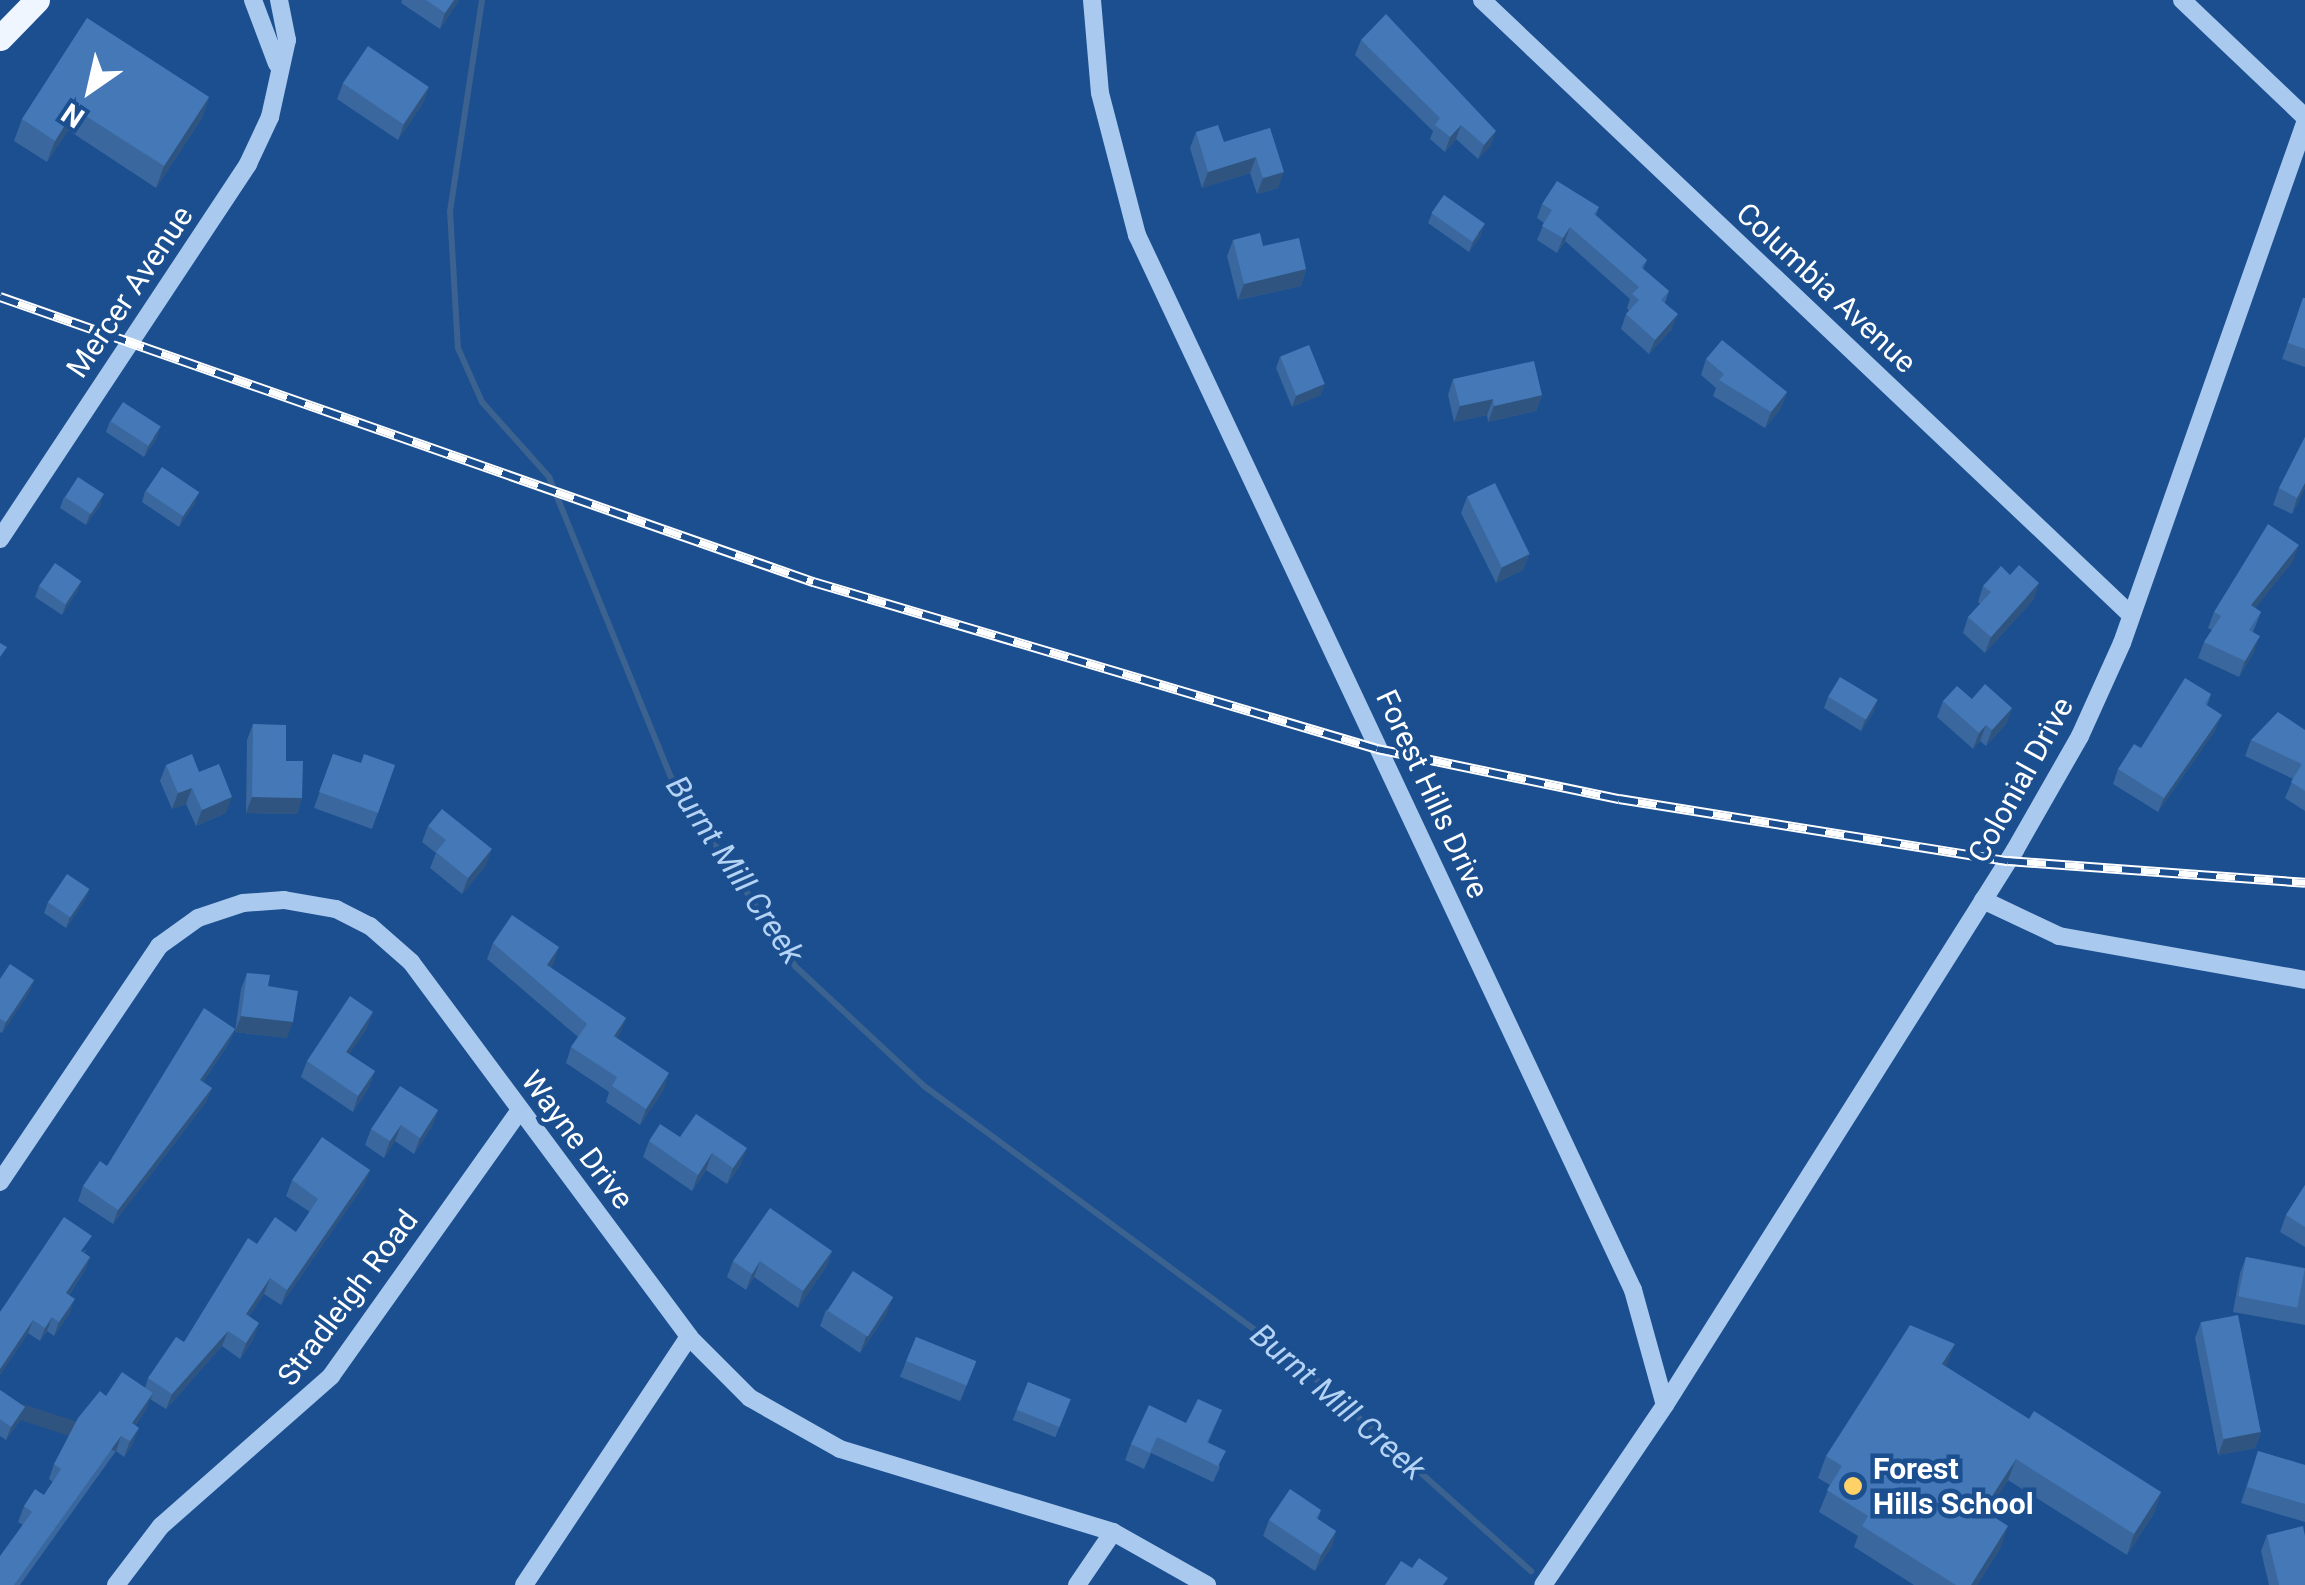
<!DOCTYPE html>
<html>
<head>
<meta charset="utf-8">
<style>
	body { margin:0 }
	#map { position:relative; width:2305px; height:1585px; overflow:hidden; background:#1b4f8f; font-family:Roboto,sans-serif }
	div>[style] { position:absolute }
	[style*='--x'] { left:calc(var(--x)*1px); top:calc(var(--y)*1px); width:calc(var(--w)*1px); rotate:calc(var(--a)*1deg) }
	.stream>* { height:6px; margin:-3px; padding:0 3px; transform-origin:3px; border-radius:3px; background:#3c6290 }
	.minor>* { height:18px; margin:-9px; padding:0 9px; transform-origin:9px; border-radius:9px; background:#a9c9ee }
	.major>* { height:25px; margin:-12.5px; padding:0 12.5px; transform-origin:12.5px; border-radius:12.5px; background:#f0f6ff }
	.rail>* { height:10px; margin-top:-5px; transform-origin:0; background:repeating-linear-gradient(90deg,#1b4f8f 0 19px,#fff 0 38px); box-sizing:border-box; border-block:2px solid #fff }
	.wall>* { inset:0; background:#3a679d; transform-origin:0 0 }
	.shaded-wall>* { inset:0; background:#305480; transform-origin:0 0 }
	.building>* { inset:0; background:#4478b7; transform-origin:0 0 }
	.dots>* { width:28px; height:28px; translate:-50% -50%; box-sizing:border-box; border:5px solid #1b4f8f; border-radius:50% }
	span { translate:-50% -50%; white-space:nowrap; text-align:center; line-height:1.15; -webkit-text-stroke:9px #1b4f8f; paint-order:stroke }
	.street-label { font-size:30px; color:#fff }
	.poi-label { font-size:30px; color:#fff; font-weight:700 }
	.left { translate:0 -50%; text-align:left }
	.water-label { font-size:32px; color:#b5d3f5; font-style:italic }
	.north { position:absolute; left:40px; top:40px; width:100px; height:100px; -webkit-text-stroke:8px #1b4f8f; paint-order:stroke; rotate:214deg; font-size:28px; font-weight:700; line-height:40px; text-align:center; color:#fff }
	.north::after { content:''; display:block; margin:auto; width:35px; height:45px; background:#fff; clip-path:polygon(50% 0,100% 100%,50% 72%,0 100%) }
</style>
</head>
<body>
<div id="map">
	<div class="stream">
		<div style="--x:482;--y:0;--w:213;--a:98.6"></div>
		<div style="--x:450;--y:211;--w:137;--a:86.7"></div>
		<div style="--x:458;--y:348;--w:59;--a:66"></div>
		<div style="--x:482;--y:402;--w:101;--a:48.2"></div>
		<div style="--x:549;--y:477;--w:324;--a:67.9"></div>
		<div style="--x:671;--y:777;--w:227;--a:56.7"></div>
		<div style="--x:796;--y:967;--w:175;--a:42.9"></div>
		<div style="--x:924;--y:1086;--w:447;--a:36.4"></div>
		<div style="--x:1284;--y:1351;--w:331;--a:41.7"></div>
	</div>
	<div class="minor">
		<div style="--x:253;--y:0;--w:68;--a:69.4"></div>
		<div style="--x:1092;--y:0;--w:93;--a:85.1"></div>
		<div style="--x:1100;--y:93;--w:147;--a:75.4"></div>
		<div style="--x:1137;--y:235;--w:1166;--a:64.82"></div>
		<div style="--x:1633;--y:1290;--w:119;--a:74.5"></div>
		<div style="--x:1665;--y:1405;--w:217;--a:124.1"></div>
		<div style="--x:1482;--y:0;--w:894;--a:43.46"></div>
		<div style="--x:2182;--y:0;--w:170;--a:43.6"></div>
		<div style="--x:0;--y:539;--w:450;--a:-56.5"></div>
		<div style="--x:248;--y:164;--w:52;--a:-64.9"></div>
		<div style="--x:270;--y:117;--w:79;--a:-77.6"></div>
		<div style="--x:287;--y:40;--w:41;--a:-101.3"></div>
		<div style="--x:1983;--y:900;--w:84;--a:25.3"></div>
		<div style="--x:2059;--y:936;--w:250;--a:10.1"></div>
		<div style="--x:0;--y:1182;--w:285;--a:-56"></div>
		<div style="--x:159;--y:946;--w:48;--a:-35.7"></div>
		<div style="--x:198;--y:918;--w:47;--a:-18.4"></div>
		<div style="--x:243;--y:903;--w:41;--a:-4.2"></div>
		<div style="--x:284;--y:900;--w:53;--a:9.8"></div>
		<div style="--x:336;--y:909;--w:38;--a:27"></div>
		<div style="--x:370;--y:926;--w:55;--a:41.3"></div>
		<div style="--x:411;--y:962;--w:467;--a:53.4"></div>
		<div style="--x:689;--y:1337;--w:86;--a:45"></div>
		<div style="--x:750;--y:1398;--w:103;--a:29.5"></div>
		<div style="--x:840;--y:1449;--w:285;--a:16.9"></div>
		<div style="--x:1113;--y:1532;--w:108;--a:29.4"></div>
		<div style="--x:1665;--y:1405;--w:656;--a:-57.76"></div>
		<div style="--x:2015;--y:850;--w:131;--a:-60.3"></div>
		<div style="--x:2080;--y:736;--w:102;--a:-65.7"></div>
		<div style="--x:2122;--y:643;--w:551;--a:-70.61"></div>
		<div style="--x:116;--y:1585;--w:74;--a:-52.7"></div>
		<div style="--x:161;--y:1526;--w:227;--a:-41.4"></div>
		<div style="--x:331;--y:1376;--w:325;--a:-54.6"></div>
		<div style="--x:524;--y:1585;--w:298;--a:-56.4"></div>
		<div style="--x:1077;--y:1585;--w:64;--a:-55.8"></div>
	</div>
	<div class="major">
		<div style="--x:0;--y:38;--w:53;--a:-45.8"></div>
	</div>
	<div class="rail">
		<div style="--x:0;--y:297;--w:862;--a:19.32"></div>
		<div style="--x:813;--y:582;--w:588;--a:16.49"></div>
		<div style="--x:1377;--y:749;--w:247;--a:11.7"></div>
		<div style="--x:1619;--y:799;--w:394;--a:9.1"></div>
		<div style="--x:2008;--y:861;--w:298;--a:4.2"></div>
	</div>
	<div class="wall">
		<div style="clip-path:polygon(402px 0,459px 0,440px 29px,401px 3px)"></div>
		<div style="clip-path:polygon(87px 18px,209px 97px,202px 118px,156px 188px,68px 130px,47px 162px,14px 141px,22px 119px)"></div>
		<div style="clip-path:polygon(1361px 40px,1491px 145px,1478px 159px,1456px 139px,1445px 152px,1430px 139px,1433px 131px,1355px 55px)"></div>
		<div style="clip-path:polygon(343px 83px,429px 87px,423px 103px,398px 140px,337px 99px)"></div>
		<div style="clip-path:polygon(1270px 128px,1278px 188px,1257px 194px,1250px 173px,1202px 188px,1190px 148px,1196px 132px,1224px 142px)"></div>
		<div style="clip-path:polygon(1542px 204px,1599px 207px,1596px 215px,1647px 260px,1643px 269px,1669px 291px,1665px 303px,1672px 329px,1649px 354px,1621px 329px,1626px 314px,1629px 311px,1627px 308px,1630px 299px,1565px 241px,1557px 253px,1537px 240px,1544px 223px,1537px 218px)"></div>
		<div style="clip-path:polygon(1432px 213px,1481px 235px,1469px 252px,1428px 223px)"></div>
		<div style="clip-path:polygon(1233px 240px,1263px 246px,1306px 269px,1301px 286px,1238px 300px,1227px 256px)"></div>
		<div style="clip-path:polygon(2303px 298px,2305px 298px,2305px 367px,2282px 359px)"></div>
		<div style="clip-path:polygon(1280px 357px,1321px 395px,1292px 407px,1276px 368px)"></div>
		<div style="clip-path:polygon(1706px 359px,1787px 392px,1781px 408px,1765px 428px,1713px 396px,1716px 388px,1701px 375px)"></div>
		<div style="clip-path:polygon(1453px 379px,1542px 395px,1536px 411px,1488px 422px,1487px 415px,1454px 422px,1448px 395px)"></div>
		<div style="clip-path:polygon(110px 421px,157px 438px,144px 457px,106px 432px)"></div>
		<div style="clip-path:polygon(2305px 437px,2305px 488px,2292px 514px,2273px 505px,2279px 488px)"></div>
		<div style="clip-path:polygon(145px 491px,195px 503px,179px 527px,142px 502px)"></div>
		<div style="clip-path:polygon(64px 497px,100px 505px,86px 525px,60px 508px)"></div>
		<div style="clip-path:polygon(1467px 497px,1529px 554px,1523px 570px,1496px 583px,1461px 513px)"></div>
		<div style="clip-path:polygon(2293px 561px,2255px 608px,2261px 612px,2253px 632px,2254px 652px,2239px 677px,2198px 658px,2204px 642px,2212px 630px,2208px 628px,2214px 612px)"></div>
		<div style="clip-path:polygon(81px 581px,77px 591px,62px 615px,35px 597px,39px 586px)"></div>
		<div style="clip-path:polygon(1983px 586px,2034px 599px,1985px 653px,1963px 633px,1968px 617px,1980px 604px,1978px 602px)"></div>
		<div style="clip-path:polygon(2211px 694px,2207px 706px,2216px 729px,2158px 812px,2113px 784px,2118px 769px,2141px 748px)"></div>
		<div style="clip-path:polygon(1828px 697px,1874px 711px,1861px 731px,1824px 708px)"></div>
		<div style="clip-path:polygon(1972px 699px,2012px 708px,2006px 724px,1986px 746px,1980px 741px,1973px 749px,1937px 717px,1943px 701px)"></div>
		<div style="clip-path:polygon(253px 724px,286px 761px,302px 798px,297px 814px,246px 813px,247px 740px)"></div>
		<div style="clip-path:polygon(2305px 730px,2305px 811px,2285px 798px,2293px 779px,2245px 756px,2251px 740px)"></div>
		<div style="clip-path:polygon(333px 754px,361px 763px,395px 765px,372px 829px,314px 808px)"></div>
		<div style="clip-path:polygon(166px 765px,199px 772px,226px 813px,196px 826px,186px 804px,172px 809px,160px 781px)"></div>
		<div style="clip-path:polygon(428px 826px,486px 865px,462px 894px,430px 868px,436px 853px,422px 842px)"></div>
		<div style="clip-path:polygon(89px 889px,85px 900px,66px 928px,44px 913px,48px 902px)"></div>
		<div style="clip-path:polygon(493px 943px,559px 947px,551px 968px,626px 1018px,617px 1038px,664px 1089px,640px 1125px,606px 1102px,609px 1092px,566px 1063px,571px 1047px,578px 1037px,487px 959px)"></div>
		<div style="clip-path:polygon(247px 973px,268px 986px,287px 1038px,235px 1032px,241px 989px)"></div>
		<div style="clip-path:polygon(0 979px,34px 980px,30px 991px,2px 1033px,0 1032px)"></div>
		<div style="clip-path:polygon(367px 1028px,349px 1054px,375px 1071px,369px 1087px,353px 1112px,301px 1077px,307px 1061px)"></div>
		<div style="clip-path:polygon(235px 1029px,229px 1043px,203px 1082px,212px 1088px,206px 1102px,113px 1224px,78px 1201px,83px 1186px,107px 1166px)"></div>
		<div style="clip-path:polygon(438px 1110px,432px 1126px,414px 1154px,395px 1141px,384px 1158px,365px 1145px,371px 1129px)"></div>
		<div style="clip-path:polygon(680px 1137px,741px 1164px,727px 1184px,706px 1170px,692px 1191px,643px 1157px,649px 1141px)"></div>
		<div style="clip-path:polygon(370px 1170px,364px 1185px,281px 1305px,264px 1294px,249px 1316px,254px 1338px,240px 1359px,222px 1346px,166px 1409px,150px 1399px,147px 1408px,135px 1426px,133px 1443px,124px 1457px,116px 1451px,20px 1585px,0 1585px,23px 1525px,18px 1522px,24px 1506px,44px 1495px,53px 1482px,49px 1479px,54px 1464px,106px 1396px,145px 1388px,148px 1378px,184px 1342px,257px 1244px,296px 1232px,310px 1212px,286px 1196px,292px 1180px)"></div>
		<div style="clip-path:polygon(2305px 1185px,2305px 1247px,2280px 1232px,2286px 1215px)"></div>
		<div style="clip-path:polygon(87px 1249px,84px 1253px,90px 1257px,85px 1270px,69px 1295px,70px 1313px,54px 1336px,47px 1331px,40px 1341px,28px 1333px,0 1375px,0 1312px)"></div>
		<div style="clip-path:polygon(832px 1251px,826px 1267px,798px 1308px,754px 1277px,746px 1290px,727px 1277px,733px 1261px)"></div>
		<div style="clip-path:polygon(2246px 1257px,2305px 1268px,2305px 1325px,2233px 1312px,2240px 1273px)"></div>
		<div style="clip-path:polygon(826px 1310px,887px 1313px,860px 1353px,820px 1326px)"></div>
		<div style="clip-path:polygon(2201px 1322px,2261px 1432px,2255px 1448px,2218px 1455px,2195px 1338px)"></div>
		<div style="left:916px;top:1337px;width:65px;height:43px;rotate:22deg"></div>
		<div style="clip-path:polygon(1946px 1367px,2029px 1419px,2161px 1492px,2154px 1513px,2127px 1555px,2008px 1480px,1987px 1513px,2001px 1547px,1977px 1585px,1914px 1585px,1854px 1547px,1858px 1536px,1819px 1512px,1830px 1485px,1818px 1478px,1826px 1456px)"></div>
		<div style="left:1028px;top:1382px;width:46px;height:41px;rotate:22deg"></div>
		<div style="clip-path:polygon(0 1390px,25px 1407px,20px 1420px,6px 1440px,0 1436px)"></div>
		<div style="clip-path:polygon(1222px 1410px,1208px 1443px,1220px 1467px,1213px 1482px,1151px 1453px,1144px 1469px,1125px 1460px,1131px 1444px)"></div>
		<div style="clip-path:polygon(2258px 1451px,2305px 1465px,2305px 1522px,2241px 1503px)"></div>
		<div style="clip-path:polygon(1321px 1510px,1318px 1519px,1336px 1531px,1331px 1548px,1315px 1571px,1263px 1536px,1269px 1520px)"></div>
		<div style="clip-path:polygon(2267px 1535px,2305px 1585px,2269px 1585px,2261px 1551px)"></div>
	</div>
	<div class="shaded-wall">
		<div style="clip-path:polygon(454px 0,459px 0,440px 29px,445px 13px)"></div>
		<div style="clip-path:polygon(429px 87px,423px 103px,398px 140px,404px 124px)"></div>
		<div style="clip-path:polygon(209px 97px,202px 118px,156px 188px,164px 166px)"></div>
		<div style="clip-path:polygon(75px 109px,68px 130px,47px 162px,55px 141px)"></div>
		<div style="clip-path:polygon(1461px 125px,1456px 139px,1445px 152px,1450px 137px)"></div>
		<div style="clip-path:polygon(1496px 131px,1491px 145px,1478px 159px,1484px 145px)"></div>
		<div style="clip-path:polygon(1256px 157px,1250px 173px,1202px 188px,1208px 172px)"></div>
		<div style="clip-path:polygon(1284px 172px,1278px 188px,1257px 194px,1263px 178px)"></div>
		<div style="clip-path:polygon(1485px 224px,1481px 235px,1469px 252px,1473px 242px)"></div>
		<div style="clip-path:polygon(1570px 227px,1565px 241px,1557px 253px,1563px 238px)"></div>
		<div style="clip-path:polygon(1306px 269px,1301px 286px,1238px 300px,1244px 284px)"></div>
		<div style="clip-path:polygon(1678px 314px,1672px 329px,1649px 354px,1655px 340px)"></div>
		<div style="clip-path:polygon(1325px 384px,1321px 395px,1292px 407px,1296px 396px)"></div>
		<div style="clip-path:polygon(1787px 392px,1781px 408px,1765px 428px,1771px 412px)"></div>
		<div style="clip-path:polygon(1542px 395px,1536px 411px,1488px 422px,1494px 406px)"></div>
		<div style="clip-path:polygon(1493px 399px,1487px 415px,1454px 422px,1460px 406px)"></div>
		<div style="clip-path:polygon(161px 427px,157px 438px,144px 457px,148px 447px)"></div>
		<div style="clip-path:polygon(2305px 483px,2305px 488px,2292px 514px,2297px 498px)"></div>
		<div style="clip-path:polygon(199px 492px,195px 503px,179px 527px,183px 516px)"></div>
		<div style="clip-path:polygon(104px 494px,100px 505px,86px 525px,90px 514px)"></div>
		<div style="clip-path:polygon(2299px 545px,2293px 561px,2245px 621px,2251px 605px)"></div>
		<div style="clip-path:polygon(1529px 554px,1523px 570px,1496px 583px,1502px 567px)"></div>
		<div style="clip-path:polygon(81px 581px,77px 591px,62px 615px,66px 604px)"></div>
		<div style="clip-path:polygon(2039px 583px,2034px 599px,1985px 653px,1991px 637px)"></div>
		<div style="clip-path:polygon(2260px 636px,2254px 652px,2239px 677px,2245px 661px)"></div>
		<div style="clip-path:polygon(1878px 700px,1874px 711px,1861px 731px,1865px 720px)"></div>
		<div style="clip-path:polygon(2012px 708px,2006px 724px,1986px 746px,1992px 730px)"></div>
		<div style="clip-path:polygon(2222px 715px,2216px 729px,2158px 812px,2164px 798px)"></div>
		<div style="clip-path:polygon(1986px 725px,1980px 741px,1973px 749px,1979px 733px)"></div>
		<div style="clip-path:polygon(192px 788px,186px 804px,172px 809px,178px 793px)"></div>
		<div style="clip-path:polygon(232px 797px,226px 813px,196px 826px,202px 810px)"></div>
		<div style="clip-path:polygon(252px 797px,302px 798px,297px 814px,246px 813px)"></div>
		<div style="clip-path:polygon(492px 849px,486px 865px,462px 894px,468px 878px)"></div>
		<div style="clip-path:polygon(89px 889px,85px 900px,66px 928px,70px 917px)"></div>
		<div style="clip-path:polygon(559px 947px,554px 963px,542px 981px,547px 965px)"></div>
		<div style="clip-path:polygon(34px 980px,30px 991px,2px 1033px,6px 1022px)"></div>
		<div style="clip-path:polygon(373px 1012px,367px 1028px,340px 1068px,346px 1052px)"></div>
		<div style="clip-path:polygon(241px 1016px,293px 1022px,287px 1038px,235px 1032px)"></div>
		<div style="clip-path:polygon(626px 1018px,620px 1034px,608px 1052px,614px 1036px)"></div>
		<div style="clip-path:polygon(235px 1029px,229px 1043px,195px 1094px,200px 1080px)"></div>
		<div style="clip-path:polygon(375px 1071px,369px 1087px,353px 1112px,358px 1096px)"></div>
		<div style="clip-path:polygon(669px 1073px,664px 1089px,640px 1125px,646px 1109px)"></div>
		<div style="clip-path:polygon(212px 1088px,206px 1102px,113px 1224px,118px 1210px)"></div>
		<div style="clip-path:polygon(438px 1110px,432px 1126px,414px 1154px,420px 1138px)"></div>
		<div style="clip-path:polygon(401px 1125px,395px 1141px,384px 1158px,390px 1141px)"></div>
		<div style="clip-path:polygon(747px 1148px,741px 1164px,727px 1184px,733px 1168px)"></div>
		<div style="clip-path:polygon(712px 1153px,706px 1170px,692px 1191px,698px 1175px)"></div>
		<div style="clip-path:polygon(370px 1170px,364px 1185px,281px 1305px,287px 1290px)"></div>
		<div style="clip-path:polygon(832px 1251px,826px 1267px,798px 1308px,803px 1291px)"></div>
		<div style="clip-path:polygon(90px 1257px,85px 1270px,61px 1306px,66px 1293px)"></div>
		<div style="clip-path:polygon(760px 1261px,754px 1277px,746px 1290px,752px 1274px)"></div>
		<div style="clip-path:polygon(270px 1278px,264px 1294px,240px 1329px,246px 1314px)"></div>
		<div style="clip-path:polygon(893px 1297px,887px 1313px,860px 1353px,866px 1337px)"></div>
		<div style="clip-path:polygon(75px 1299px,70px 1313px,54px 1336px,59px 1322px)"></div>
		<div style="clip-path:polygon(52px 1317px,47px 1331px,40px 1341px,45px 1328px)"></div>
		<div style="clip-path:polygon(33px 1320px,28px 1333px,0 1375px,0 1369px)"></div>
		<div style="clip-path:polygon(259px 1323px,254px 1338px,240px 1359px,246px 1343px)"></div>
		<div style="clip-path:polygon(228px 1331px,222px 1346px,166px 1409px,172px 1394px)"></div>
		<div style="clip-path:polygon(1955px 1344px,1947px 1365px,1935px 1386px,1942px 1364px)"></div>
		<div style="clip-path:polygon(153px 1393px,147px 1408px,126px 1439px,132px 1423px)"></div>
		<div style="clip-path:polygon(25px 1407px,20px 1420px,6px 1440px,11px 1427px)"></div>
		<div style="clip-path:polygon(139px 1428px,133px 1443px,124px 1457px,130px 1441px)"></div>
		<div style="clip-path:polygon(2261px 1432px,2255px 1448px,2218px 1455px,2224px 1439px)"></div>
		<div style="left:121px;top:1436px;width:16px;height:183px;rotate:108deg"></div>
		<div style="clip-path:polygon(2016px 1459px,2008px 1480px,1976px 1531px,1983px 1510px)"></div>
		<div style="clip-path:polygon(2161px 1492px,2154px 1513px,2127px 1555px,2134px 1534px)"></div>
		<div style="clip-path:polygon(2008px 1526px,2001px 1547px,1977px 1585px,1971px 1585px)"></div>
		<div style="clip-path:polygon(1336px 1531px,1331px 1548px,1315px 1571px,1321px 1555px)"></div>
	</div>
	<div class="building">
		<div style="clip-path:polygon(426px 0,454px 0,445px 13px)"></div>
		<div style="clip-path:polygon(1386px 14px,1496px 131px,1484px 145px,1461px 125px,1450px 137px,1435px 125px,1440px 118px,1361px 40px)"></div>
		<div style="clip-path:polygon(87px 18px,209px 97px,164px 166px,75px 109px,55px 141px,22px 119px)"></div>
		<div style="left:368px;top:46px;width:73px;height:45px;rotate:34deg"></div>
		<div style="clip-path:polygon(1218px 125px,1224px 142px,1270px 128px,1284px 172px,1263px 178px,1256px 157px,1208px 172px,1196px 132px)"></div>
		<div style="clip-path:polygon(1557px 181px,1599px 207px,1594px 214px,1647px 260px,1641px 267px,1669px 291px,1661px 300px,1678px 314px,1655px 340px,1626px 314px,1639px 300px,1632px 294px,1639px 287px,1570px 227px,1563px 238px,1542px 226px,1552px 210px,1542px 204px)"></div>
		<div style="left:1444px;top:195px;width:50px;height:22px;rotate:35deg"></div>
		<div style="clip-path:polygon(1260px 233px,1263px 246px,1299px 238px,1306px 269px,1244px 284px,1233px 240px)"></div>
		<div style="clip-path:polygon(2303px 298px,2305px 298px,2305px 349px,2288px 343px)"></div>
		<div style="clip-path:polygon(1722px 340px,1787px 392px,1771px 412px,1719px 380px,1724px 374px,1706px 359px)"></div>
		<div style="left:1309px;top:345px;width:42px;height:31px;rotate:68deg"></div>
		<div style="clip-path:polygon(1534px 361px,1542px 395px,1494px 406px,1493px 399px,1460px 406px,1453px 379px)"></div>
		<div style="left:123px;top:402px;width:45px;height:23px;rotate:33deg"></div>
		<div style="clip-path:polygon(2305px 437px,2305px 483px,2297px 498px,2279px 488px)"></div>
		<div style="left:162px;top:467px;width:45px;height:29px;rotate:34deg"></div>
		<div style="left:78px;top:477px;width:31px;height:24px;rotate:33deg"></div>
		<div style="left:1495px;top:483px;width:79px;height:31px;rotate:64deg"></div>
		<div style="clip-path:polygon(2268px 524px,2299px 545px,2251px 605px,2261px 612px,2249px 630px,2260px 636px,2245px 661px,2204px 642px,2221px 616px,2214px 612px)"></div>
		<div style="left:55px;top:563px;width:32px;height:28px;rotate:35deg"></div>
		<div style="clip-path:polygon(2019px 565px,2039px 583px,1991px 637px,1968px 617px,1991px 592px,1983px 586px,2001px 566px,2010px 575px)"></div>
		<div style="clip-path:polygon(0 643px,7px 647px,0 657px)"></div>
		<div style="left:1840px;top:677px;width:44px;height:23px;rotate:31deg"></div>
		<div style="clip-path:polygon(2185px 678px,2211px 694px,2205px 704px,2222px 715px,2164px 798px,2118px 769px,2134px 744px,2141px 748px)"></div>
		<div style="clip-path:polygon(1985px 684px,2012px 708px,1992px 730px,1986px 725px,1979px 733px,1943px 701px,1957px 686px,1972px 699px)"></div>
		<div style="clip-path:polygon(2278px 712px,2305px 730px,2305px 791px,2291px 782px,2302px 764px,2251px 740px)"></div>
		<div style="clip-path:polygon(253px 724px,286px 725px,286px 761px,303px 761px,302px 798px,252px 797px)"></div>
		<div style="clip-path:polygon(192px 754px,199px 772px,219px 764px,232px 797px,202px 810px,192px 788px,178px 793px,166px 765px)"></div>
		<div style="clip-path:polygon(333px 754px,361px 763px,364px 754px,395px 765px,378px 813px,319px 792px)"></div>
		<div style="clip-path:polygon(442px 809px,492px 849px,468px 878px,436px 852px,446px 840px,428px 826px)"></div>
		<div style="left:67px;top:874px;width:27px;height:34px;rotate:34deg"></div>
		<div style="clip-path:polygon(512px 915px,559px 947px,547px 965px,626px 1018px,614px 1036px,669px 1073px,646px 1109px,612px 1086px,617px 1077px,571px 1047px,587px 1024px,493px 943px)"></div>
		<div style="clip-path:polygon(10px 964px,34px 980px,6px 1022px,0 1019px,0 979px)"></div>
		<div style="clip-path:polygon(247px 973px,270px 975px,268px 986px,298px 991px,293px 1022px,241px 1016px)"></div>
		<div style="clip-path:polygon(350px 996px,373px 1012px,346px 1052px,375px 1071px,358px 1096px,307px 1061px)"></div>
		<div style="clip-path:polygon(204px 1008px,235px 1029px,200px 1080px,212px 1088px,118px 1210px,83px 1186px,100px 1161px,107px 1166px)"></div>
		<div style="clip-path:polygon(400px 1086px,438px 1110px,420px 1138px,401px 1125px,390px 1141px,371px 1129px)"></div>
		<div style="clip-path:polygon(696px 1114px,747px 1148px,733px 1168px,712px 1153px,698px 1175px,649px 1141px,660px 1124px,680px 1137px)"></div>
		<div style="clip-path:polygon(322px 1137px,370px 1170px,287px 1290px,270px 1278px,246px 1314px,259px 1323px,246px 1343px,228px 1331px,172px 1394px,148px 1378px,176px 1337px,184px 1342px,248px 1238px,257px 1244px,275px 1217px,296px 1232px,318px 1199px,292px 1180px)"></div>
		<div style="clip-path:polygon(2305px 1185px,2305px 1227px,2286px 1215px)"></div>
		<div style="clip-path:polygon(770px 1208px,832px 1251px,803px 1291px,760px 1261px,752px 1274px,733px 1261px)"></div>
		<div style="clip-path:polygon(64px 1217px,92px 1236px,81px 1251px,90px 1257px,66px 1293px,75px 1299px,59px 1322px,52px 1317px,45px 1328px,33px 1320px,0 1369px,0 1312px)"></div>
		<div style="left:2246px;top:1257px;width:60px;height:40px;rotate:11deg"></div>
		<div style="left:853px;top:1271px;width:48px;height:47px;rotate:33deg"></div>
		<div style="left:2238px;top:1315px;width:119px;height:38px;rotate:79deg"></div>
		<div style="clip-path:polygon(1910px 1325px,1955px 1344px,1942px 1364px,2029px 1419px,2034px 1411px,2161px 1492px,2134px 1534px,2016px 1459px,1983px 1510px,2008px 1526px,1971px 1585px,1956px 1585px,1862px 1526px,1868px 1516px,1827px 1490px,1842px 1466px,1826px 1456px)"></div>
		<div style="left:916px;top:1337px;width:65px;height:26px;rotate:22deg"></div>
		<div style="clip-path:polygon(122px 1372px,153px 1393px,132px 1423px,139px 1428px,130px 1441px,121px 1436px,14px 1585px,0 1585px,0 1556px,32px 1512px,24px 1506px,35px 1489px,44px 1495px,61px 1469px,54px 1464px,78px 1418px,100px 1391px,106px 1396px)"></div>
		<div style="left:1028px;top:1382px;width:46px;height:30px;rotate:22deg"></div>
		<div style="clip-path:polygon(0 1390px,25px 1407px,11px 1427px,0 1419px)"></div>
		<div style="clip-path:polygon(1198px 1399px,1222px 1410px,1207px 1442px,1226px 1451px,1218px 1466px,1157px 1437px,1150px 1453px,1131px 1444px,1149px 1405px,1186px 1423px)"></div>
		<div style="clip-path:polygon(2258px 1451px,2305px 1465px,2305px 1504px,2247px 1487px)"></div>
		<div style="clip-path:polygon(1290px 1489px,1321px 1510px,1316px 1518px,1336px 1531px,1321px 1555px,1269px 1520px)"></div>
		<div style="clip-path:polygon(2303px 1526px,2305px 1536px,2305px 1585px,2279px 1585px,2267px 1535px)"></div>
		<div style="clip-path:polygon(1419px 1558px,1448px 1578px,1443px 1585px,1385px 1585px,1401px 1561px,1412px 1568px)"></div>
	</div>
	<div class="dots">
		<div style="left:1853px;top:1486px;background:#ffd166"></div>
	</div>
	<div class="street-label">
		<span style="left:1826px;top:288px;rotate:43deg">Columbia Avenue</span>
		<span style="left:130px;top:292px;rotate:-56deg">Mercer Avenue</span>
		<span style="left:2021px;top:780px;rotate:-61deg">Colonial Drive</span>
		<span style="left:1432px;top:794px;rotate:65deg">Forest Hills Drive</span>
		<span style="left:577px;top:1140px;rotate:53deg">Wayne Drive</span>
		<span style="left:348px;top:1298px;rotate:-53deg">Stradleigh Road</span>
	</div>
	<div class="poi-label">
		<span class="left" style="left:1873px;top:1486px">Forest<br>Hills School</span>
	</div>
	<div class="water-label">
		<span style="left:735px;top:870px;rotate:56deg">Burnt Mill Creek</span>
		<span style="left:1338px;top:1402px;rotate:41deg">Burnt Mill Creek</span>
	</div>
	<div class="north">N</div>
</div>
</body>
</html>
